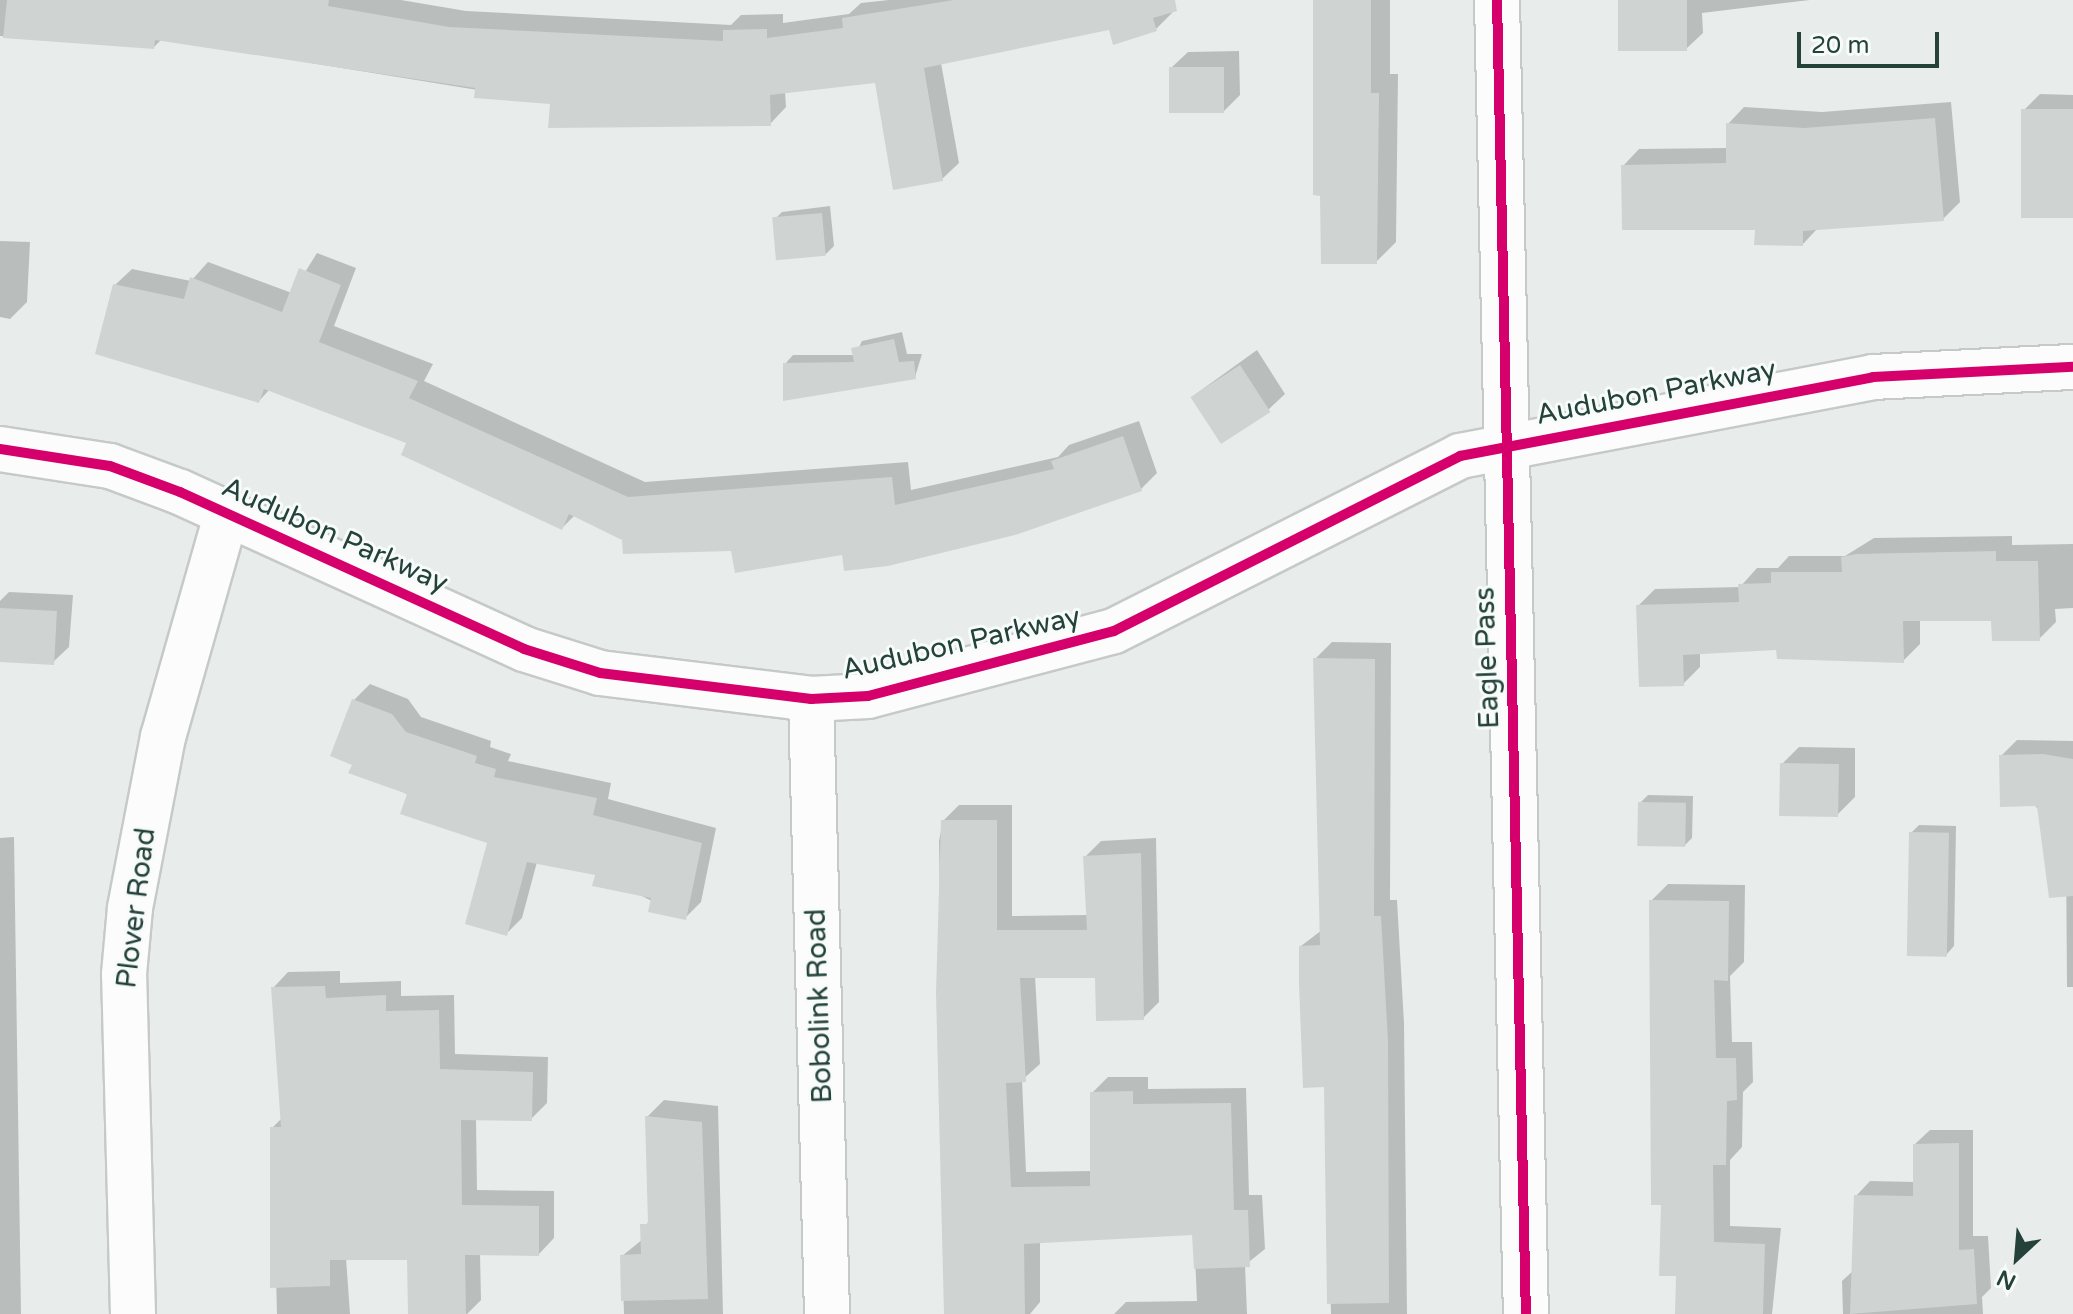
<!DOCTYPE html>
<html>
<head>
<meta charset="utf-8">
<style>
	body { margin:0 }
	#map { position:relative; width:2073px; height:1314px; overflow:hidden; background:#e8edeb; font-family:"Varela Round",sans-serif }
	div>[style] { position:absolute }
	[style*='--x'] { left:calc(var(--x)*1px); top:calc(var(--y)*1px); width:calc(var(--w)*1px); rotate:calc(var(--a)*1deg) }
	.shadow>* { inset:0; background:#0003 }
	.building>* { inset:0; background:#cfd4d2; transform-origin:0 0 }
	.roads { filter:drop-shadow(2px 0 #c5cac8) drop-shadow(-2px 0 #c5cac8) drop-shadow(0 2px #c5cac8) drop-shadow(0 -2px #c5cac8) }
	.minor>* { height:44px; margin:-22px; padding:0 22px; transform-origin:22px; border-radius:22px; background:#fcfcfc }
	.cycleway>* { height:10px; margin:-5px; padding:0 5px; transform-origin:5px; border-radius:5px; background:#d6006c }
	span { translate:-50% -50%; white-space:nowrap; text-align:center; line-height:1.15; -webkit-text-stroke:6px #f7fbf9; paint-order:stroke }
	.street-label { font-size:28px; color:#24423a }
	.north { position:absolute; left:1977px; top:1218px; width:80px; height:80px; -webkit-text-stroke:6px #f7fbf9; paint-order:stroke; rotate:206deg; font-size:22px; font-weight:700; line-height:32px; text-align:center; color:#24423a }
	.north::after { content:''; display:block; margin:auto; width:28px; height:36px; background:#24423a; clip-path:polygon(50% 0,100% 100%,50% 72%,0 100%) }
	.scale { position:absolute; left:1797px; top:32px; width:142px; height:36px; box-sizing:border-box; border:4px solid #24423a; border-top:0; padding-left:10px; font-size:24px; line-height:28px; white-space:nowrap; color:#24423a; -webkit-text-stroke:6px #f7fbf9; paint-order:stroke }
</style>
</head>
<body>
<div id="map">
	<div class="shadow">
		<div style="clip-path:polygon(0 0,401px 0,466px 11px,731px 25px,741px 15px,783px 14px,783px 23px,849px 14px,861px 3px,889px 0,1168px 0,1172px 13px,1156px 29px,1110px 28px,941px 63px,959px 163px,942px 179px,877px 81px,785px 91px,786px 107px,770px 124px,552px 102px,162px 39px,154px 47px,0 36px)"></div>
		<div style="clip-path:polygon(1314px 0,1390px 0,1390px 74px,1398px 74px,1396px 242px,1376px 262px)"></div>
		<div style="clip-path:polygon(1618px 0,1810px 0,1702px 13px,1703px 33px,1687px 48px,1621px 49px)"></div>
		<div style="clip-path:polygon(1239px 51px,1240px 95px,1223px 112px,1171px 68px,1188px 52px)"></div>
		<div style="clip-path:polygon(2040px 94px,2073px 95px,2073px 216px,2023px 111px)"></div>
		<div style="clip-path:polygon(1951px 102px,1960px 202px,1943px 219px,1818px 228px,1803px 244px,1623px 166px,1639px 149px,1728px 148px,1728px 124px,1744px 107px,1822px 112px)"></div>
		<div style="clip-path:polygon(830px 206px,834px 246px,826px 254px,774px 220px,782px 212px)"></div>
		<div style="clip-path:polygon(0 241px,30px 242px,27px 302px,10px 319px,0 317px)"></div>
		<div style="clip-path:polygon(317px 253px,356px 268px,334px 326px,433px 364px,424px 381px,645px 482px,908px 462px,911px 490px,1058px 457px,1069px 445px,1139px 421px,1157px 473px,1141px 489px,843px 553px,624px 539px,575px 515px,562px 528px,409px 441px,270px 389px,259px 401px,115px 285px,132px 269px,191px 281px,208px 262px,292px 293px)"></div>
		<div style="clip-path:polygon(902px 332px,907px 354px,922px 354px,915px 377px,785px 364px,793px 355px,855px 355px,862px 341px)"></div>
		<div style="clip-path:polygon(1257px 350px,1285px 394px,1268px 410px,1193px 396px)"></div>
		<div style="clip-path:polygon(2012px 536px,2012px 545px,2073px 544px,2073px 608px,2055px 609px,2056px 622px,2039px 639px,1993px 619px,1920px 619px,1920px 644px,1903px 661px,1778px 647px,1700px 652px,1700px 667px,1683px 684px,1638px 606px,1655px 589px,1740px 587px,1757px 568px,1778px 568px,1789px 556px,1845px 556px,1874px 538px)"></div>
		<div style="clip-path:polygon(9px 592px,73px 595px,69px 647px,52px 663px,0 660px,0 601px)"></div>
		<div style="clip-path:polygon(1332px 642px,1391px 643px,1390px 900px,1397px 900px,1404px 1023px,1407px 1314px,1331px 1314px,1326px 1085px,1301px 946px,1322px 930px,1315px 659px)"></div>
		<div style="clip-path:polygon(370px 684px,408px 699px,421px 717px,491px 741px,490px 747px,511px 754px,508px 761px,611px 783px,608px 799px,716px 828px,701px 902px,685px 918px,597px 873px,537px 862px,522px 918px,506px 934px,490px 842px,354px 764px,354px 700px)"></div>
		<div style="clip-path:polygon(2017px 740px,2073px 741px,2073px 987px,2067px 987px,2066px 850px,2001px 756px)"></div>
		<div style="clip-path:polygon(1799px 747px,1855px 748px,1855px 797px,1838px 814px,1782px 764px)"></div>
		<div style="clip-path:polygon(1648px 795px,1693px 796px,1692px 838px,1684px 846px,1640px 803px)"></div>
		<div style="clip-path:polygon(959px 805px,1012px 805px,1012px 916px,1088px 915px,1085px 857px,1101px 841px,1156px 838px,1159px 1002px,1143px 1018px,1097px 976px,1035px 976px,1040px 1064px,1022px 1080px,1026px 1172px,1092px 1171px,1092px 1093px,1108px 1077px,1148px 1077px,1148px 1089px,1246px 1088px,1249px 1195px,1262px 1195px,1265px 1249px,1245px 1265px,1247px 1314px,1114px 1314px,1126px 1302px,1197px 1301px,1194px 1233px,1040px 1241px,1040px 1302px,1030px 1314px,946px 1314px,939px 841px,943px 821px)"></div>
		<div style="clip-path:polygon(1919px 825px,1956px 826px,1954px 946px,1946px 955px,1911px 833px)"></div>
		<div style="clip-path:polygon(14px 837px,21px 1314px,0 1314px,0 838px)"></div>
		<div style="clip-path:polygon(1668px 884px,1745px 885px,1744px 962px,1730px 976px,1732px 1042px,1752px 1042px,1753px 1082px,1743px 1092px,1742px 1147px,1730px 1160px,1730px 1226px,1781px 1228px,1772px 1314px,1677px 1314px,1678px 1275px,1663px 1203px,1651px 901px)"></div>
		<div style="clip-path:polygon(340px 971px,340px 983px,401px 981px,401px 996px,454px 995px,455px 1054px,548px 1057px,547px 1103px,531px 1119px,476px 1118px,477px 1190px,554px 1191px,554px 1238px,539px 1254px,480px 1253px,481px 1300px,467px 1314px,410px 1314px,409px 1258px,346px 1258px,350px 1314px,277px 1314px,272px 1128px,282px 1118px,273px 988px,288px 972px)"></div>
		<div style="clip-path:polygon(664px 1100px,718px 1106px,723px 1314px,624px 1314px,622px 1256px,643px 1239px,649px 1218px,647px 1117px)"></div>
		<div style="clip-path:polygon(1930px 1130px,1973px 1130px,1973px 1236px,1988px 1236px,1991px 1288px,1982px 1297px,1983px 1314px,1843px 1314px,1842px 1281px,1854px 1270px,1856px 1196px,1870px 1181px,1915px 1182px,1915px 1144px)"></div>
	</div>
	<div class="building">
		<div style="clip-path:polygon(7px 0,329px 0,328px 6px,449px 27px,723px 41px,723px 30px,767px 29px,767px 38px,843px 28px,842px 18px,954px 0,1175px 0,1177px 11px,1153px 18px,1157px 31px,1113px 45px,1109px 30px,924px 68px,943px 181px,893px 190px,875px 83px,770px 95px,771px 126px,548px 128px,550px 104px,474px 98px,475px 88px,155px 40px,154px 49px,3px 38px)"></div>
		<div style="clip-path:polygon(1313px 0,1371px 0,1371px 93px,1379px 93px,1377px 264px,1321px 264px,1320px 196px,1313px 195px)"></div>
		<div style="left:1618px;top:0;width:69px;height:51px"></div>
		<div style="left:1224px;top:67px;width:46px;height:55px;rotate:90deg"></div>
		<div style="left:2073px;top:109px;width:109px;height:52px;rotate:90deg"></div>
		<div style="clip-path:polygon(1935px 118px,1944px 221px,1803px 231px,1803px 246px,1754px 245px,1755px 230px,1622px 230px,1621px 165px,1726px 163px,1726px 123px,1804px 128px)"></div>
		<div style="left:822px;top:213px;width:43px;height:50px;rotate:85deg"></div>
		<div style="clip-path:polygon(299px 268px,341px 285px,319px 342px,418px 381px,409px 398px,628px 497px,892px 477px,895px 505px,1054px 469px,1051px 461px,1123px 436px,1142px 491px,1015px 535px,888px 566px,844px 571px,842px 555px,735px 573px,731px 551px,623px 554px,622px 540px,569px 514px,562px 530px,401px 455px,406px 443px,264px 389px,259px 403px,95px 354px,113px 284px,184px 299px,190px 277px,282px 312px)"></div>
		<div style="clip-path:polygon(894px 339px,899px 362px,914px 361px,916px 379px,783px 401px,783px 363px,854px 362px,851px 348px)"></div>
		<div style="left:1240px;top:365px;width:56px;height:59px;rotate:57deg"></div>
		<div style="clip-path:polygon(1996px 551px,1996px 561px,2038px 561px,2040px 641px,1992px 641px,1991px 621px,1903px 621px,1904px 663px,1777px 659px,1776px 650px,1683px 655px,1684px 686px,1639px 687px,1636px 605px,1739px 602px,1738px 584px,1771px 583px,1771px 572px,1842px 572px,1841px 557px,1856px 554px)"></div>
		<div style="left:0;top:608px;width:57px;height:54px;rotate:3deg"></div>
		<div style="clip-path:polygon(1313px 658px,1375px 659px,1374px 916px,1381px 916px,1388px 1041px,1389px 1303px,1327px 1304px,1324px 1087px,1303px 1088px,1299px 983px,1299px 946px,1320px 945px)"></div>
		<div style="clip-path:polygon(352px 699px,392px 714px,406px 732px,477px 756px,475px 763px,496px 769px,494px 777px,597px 798px,593px 815px,702px 843px,686px 920px,648px 912px,651px 898px,592px 886px,595px 875px,527px 862px,507px 936px,465px 924px,487px 843px,400px 814px,407px 794px,348px 773px,352px 765px,330px 756px)"></div>
		<div style="clip-path:polygon(2043px 754px,2073px 759px,2073px 896px,2049px 898px,2037px 806px,2000px 807px,1999px 755px)"></div>
		<div style="left:1780px;top:763px;width:59px;height:53px;rotate:1deg"></div>
		<div style="left:1638px;top:802px;width:48px;height:44px;rotate:1deg"></div>
		<div style="clip-path:polygon(941px 820px,997px 820px,997px 930px,1087px 930px,1083px 856px,1141px 853px,1144px 1020px,1096px 1021px,1095px 978px,1020px 978px,1026px 1082px,1006px 1083px,1011px 1187px,1090px 1186px,1090px 1092px,1133px 1091px,1133px 1104px,1231px 1103px,1234px 1210px,1248px 1210px,1250px 1267px,1194px 1269px,1192px 1235px,1024px 1244px,1025px 1314px,944px 1314px,936px 993px)"></div>
		<div style="left:1909px;top:832px;width:40px;height:124px;rotate:1deg"></div>
		<div style="clip-path:polygon(1649px 900px,1729px 901px,1728px 981px,1714px 980px,1716px 1058px,1736px 1058px,1737px 1100px,1727px 1101px,1726px 1165px,1713px 1165px,1714px 1242px,1765px 1244px,1763px 1314px,1675px 1314px,1676px 1276px,1659px 1276px,1661px 1205px,1651px 1205px)"></div>
		<div style="clip-path:polygon(325px 986px,326px 998px,386px 995px,386px 1011px,439px 1010px,440px 1069px,533px 1072px,532px 1121px,461px 1120px,462px 1205px,539px 1206px,539px 1256px,465px 1255px,466px 1314px,408px 1314px,407px 1260px,330px 1260px,330px 1286px,270px 1288px,270px 1127px,281px 1127px,271px 987px)"></div>
		<div style="clip-path:polygon(645px 1116px,702px 1122px,708px 1299px,621px 1301px,620px 1255px,641px 1254px,640px 1224px,648px 1224px)"></div>
		<div style="clip-path:polygon(1959px 1143px,1959px 1250px,1974px 1249px,1977px 1304px,1850px 1314px,1854px 1195px,1913px 1196px,1913px 1144px)"></div>
	</div>
	<div class="roads">
		<div class="minor">
			<div style="--x:1497;--y:0;--w:1314;--a:88.74"></div>
			<div style="--x:0;--y:449;--w:111;--a:8.8"></div>
			<div style="--x:110;--y:466;--w:75;--a:20.4"></div>
			<div style="--x:180;--y:492;--w:378;--a:24.5"></div>
			<div style="--x:524;--y:649;--w:80;--a:17.5"></div>
			<div style="--x:600;--y:673;--w:213;--a:7"></div>
			<div style="--x:811;--y:699;--w:57;--a:-3"></div>
			<div style="--x:868;--y:696;--w:254;--a:-14.8"></div>
			<div style="--x:1114;--y:631;--w:388;--a:-26.8"></div>
			<div style="--x:1460;--y:456;--w:420;--a:-10.8"></div>
			<div style="--x:1873;--y:377;--w:200;--a:-2.9"></div>
			<div style="--x:811;--y:699;--w:615;--a:88.51"></div>
			<div style="--x:133;--y:1314;--w:340;--a:-91.5"></div>
			<div style="--x:124;--y:974;--w:66;--a:-84.8"></div>
			<div style="--x:130;--y:908;--w:174;--a:-79.1"></div>
			<div style="--x:163;--y:737;--w:234;--a:-74.1"></div>
		</div>
	</div>
	<div class="cycleway">
		<div style="--x:1497;--y:0;--w:1314;--a:88.74"></div>
		<div style="--x:0;--y:449;--w:111;--a:8.8"></div>
		<div style="--x:110;--y:466;--w:75;--a:20.4"></div>
		<div style="--x:180;--y:492;--w:378;--a:24.5"></div>
		<div style="--x:524;--y:649;--w:80;--a:17.5"></div>
		<div style="--x:600;--y:673;--w:213;--a:7"></div>
		<div style="--x:811;--y:699;--w:57;--a:-3"></div>
		<div style="--x:868;--y:696;--w:254;--a:-14.8"></div>
		<div style="--x:1114;--y:631;--w:388;--a:-26.8"></div>
		<div style="--x:1460;--y:456;--w:420;--a:-10.8"></div>
		<div style="--x:1873;--y:377;--w:200;--a:-2.9"></div>
	</div>
	<div class="street-label">
		<span style="left:1656px;top:392px;rotate:-11deg">Audubon Parkway</span>
		<span style="left:335px;top:535px;rotate:24deg">Audubon Parkway</span>
		<span style="left:961px;top:643px;rotate:-13deg">Audubon Parkway</span>
		<span style="left:1487px;top:658px;rotate:-92deg">Eagle Pass</span>
		<span style="left:136px;top:908px;rotate:-83deg">Plover Road</span>
		<span style="left:819px;top:1006px;rotate:-92deg">Bobolink Road</span>
	</div>
	<div class="north">N</div>
	<div class="scale">20 m</div>
</div>
</body>
</html>
